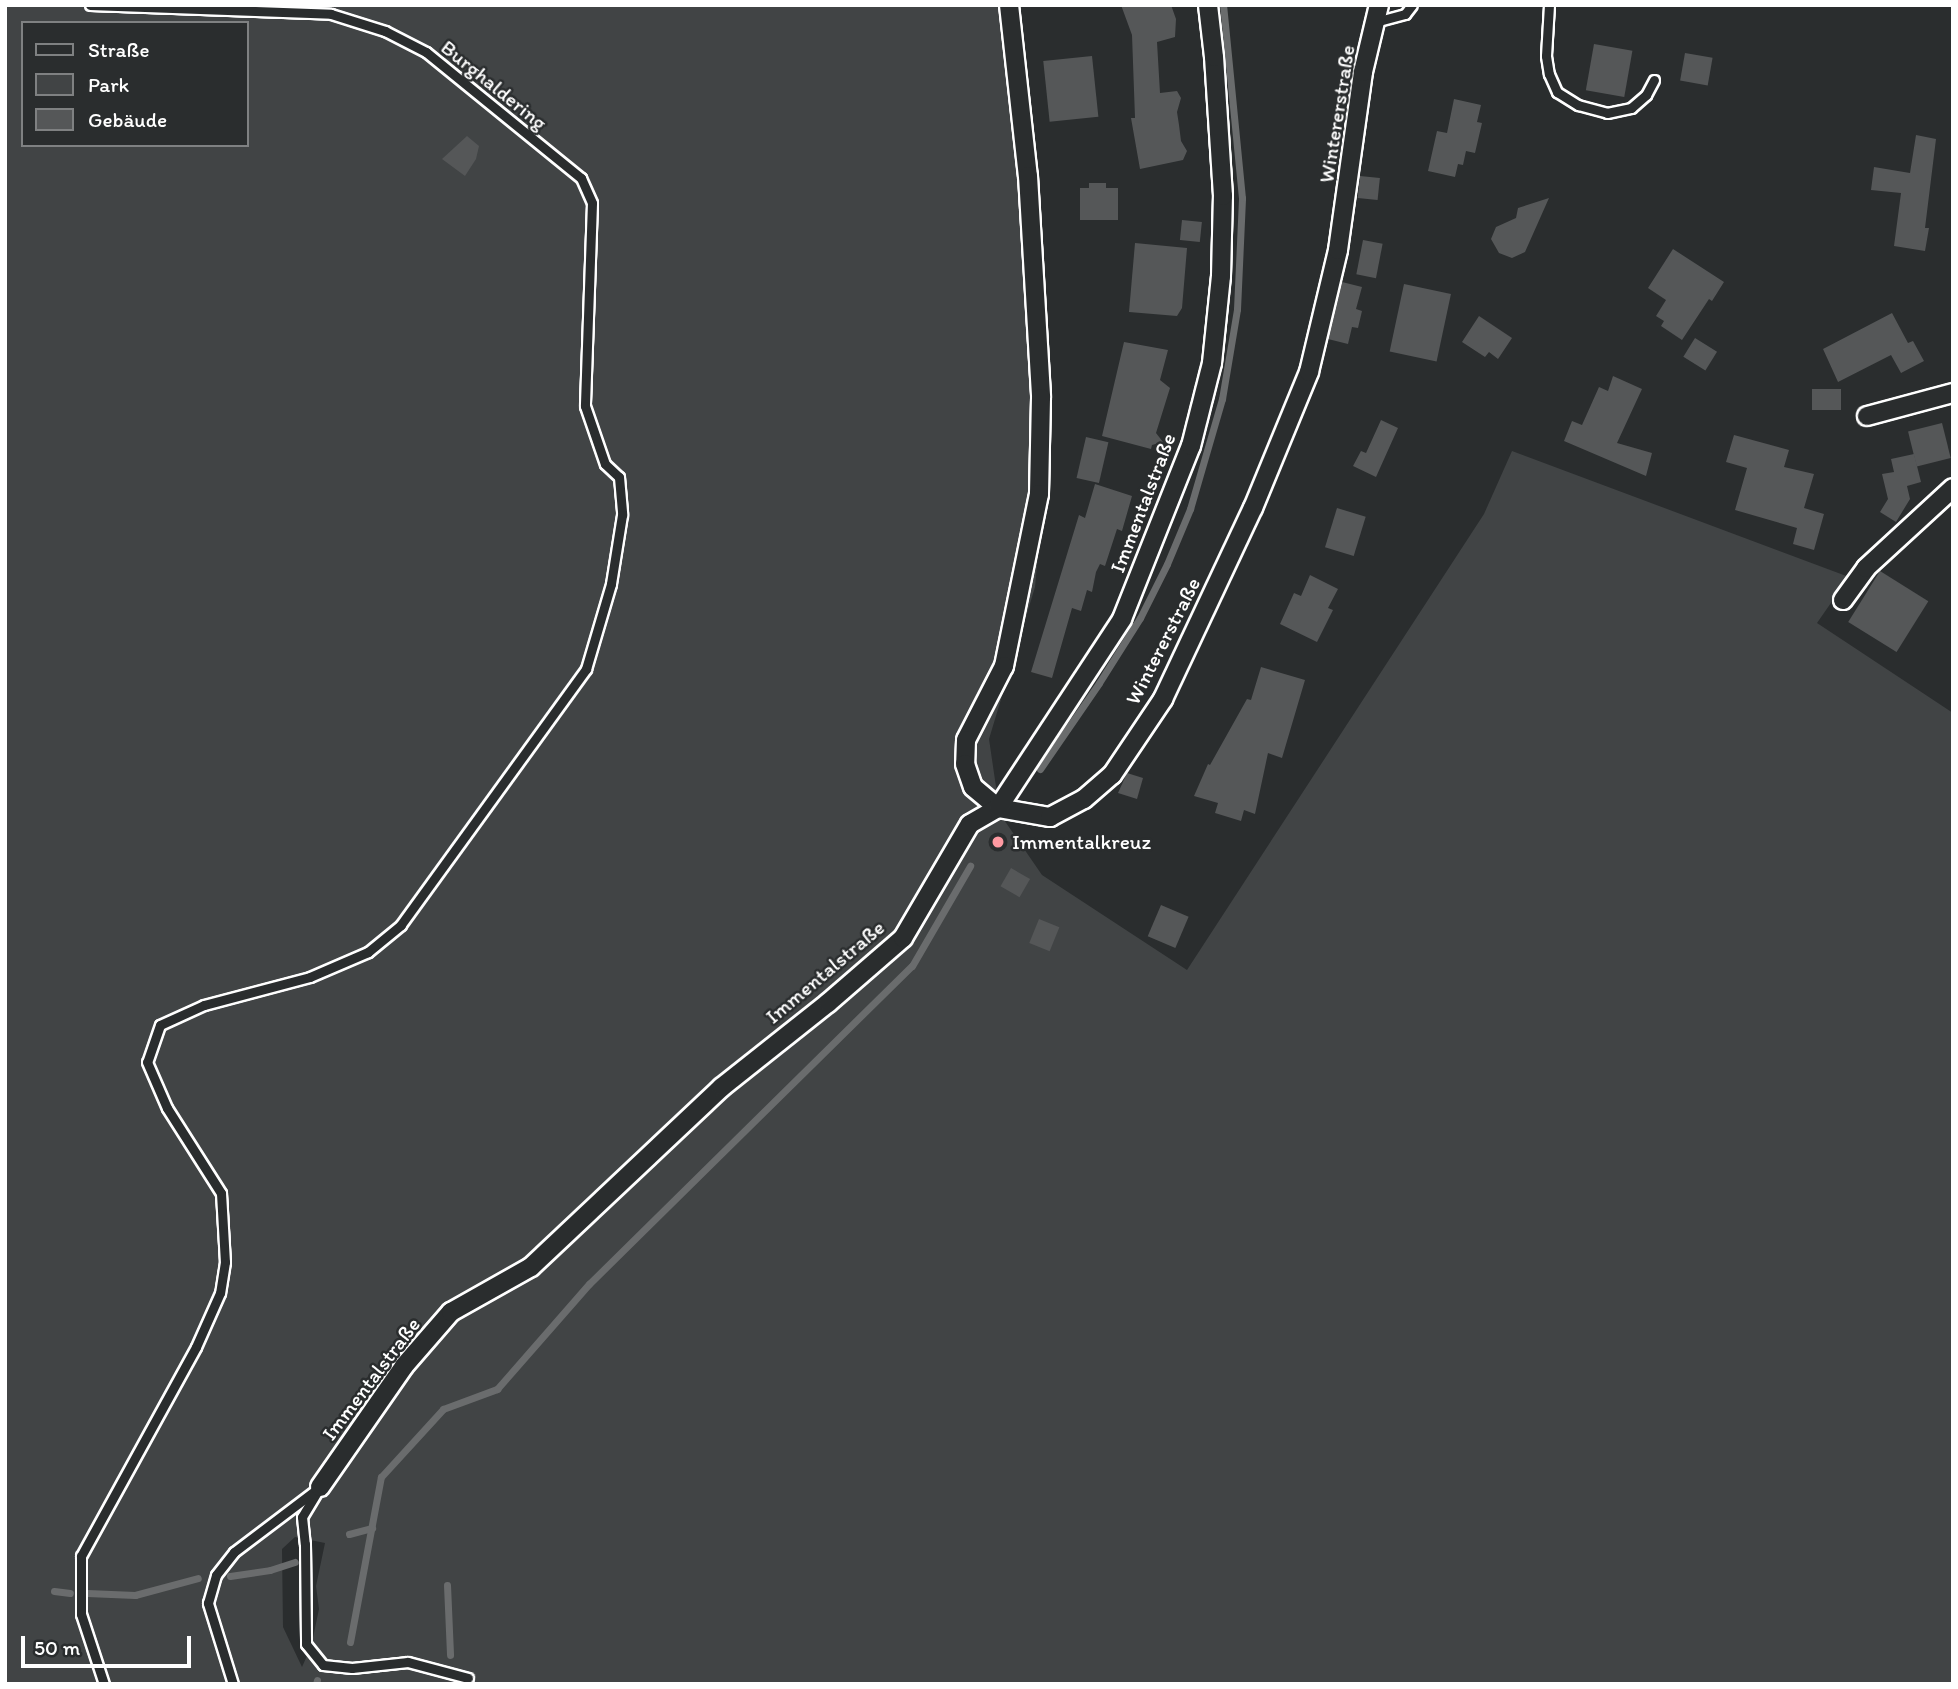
<!DOCTYPE html>
<html>
<head>
<meta charset="utf-8">
<style>
	body { margin:0 }
	#map { position:relative; width:1958px; height:1689px; overflow:hidden; background:#2a2d2e; font-family:Itim,sans-serif }
	div>[style] { position:absolute }
	[style*='--x'] { left:calc(var(--x)*1px); top:calc(var(--y)*1px); width:calc(var(--w)*1px); rotate:calc(var(--a)*1deg) }
	.green>* { inset:0; background:#414445 }
	.stream>* { height:7px; margin:-3.5px; padding:0 3.5px; transform-origin:3.5px; border-radius:3.5px; background:#6a6c6d }
	.building>* { inset:0; background:#555758; transform-origin:0 0 }
	.roads { filter:drop-shadow(2px 0 #fff) drop-shadow(-2px 0 #fff) drop-shadow(0 2px #fff) drop-shadow(0 -2px #fff) }
	.lane>* { height:9px; margin:-4.5px; padding:0 4.5px; transform-origin:4.5px; border-radius:4.5px; background:#2a2d2e }
	.street>* { height:18px; margin:-9px; padding:0 9px; transform-origin:9px; border-radius:9px; background:#2a2d2e }
	.dots>* { width:19px; height:19px; translate:-50% -50%; box-sizing:border-box; border:4px solid #2a2d2e; border-radius:50% }
	span { translate:-50% -50%; white-space:nowrap; text-align:center; line-height:1.15; -webkit-text-stroke:5px #2a2d2e; paint-order:stroke }
	.street-label { font-size:21px; color:#fff }
	.poi-label { font-size:21px; color:#fff }
	.left { translate:0 -50%; text-align:left }
	.frame { position:absolute; inset:0; border:7px solid #fff; pointer-events:none }
	.legend { position:absolute; left:21px; top:21px; width:228px; height:126px; box-sizing:border-box; background:#2a2d2e; border:2px solid #7f8182; margin:0; padding:9px 12px; list-style:none; font-size:21px; color:#fff }
	.legend li { display:flex; align-items:center; gap:14px; height:35px }
	.legend b { width:35px; border:2px solid #7f8182 }
	.scale { position:absolute; left:21px; top:1636px; width:170px; height:32px; box-sizing:border-box; border:4px solid #fff; border-top:0; padding-left:9px; font-size:21px; line-height:24px; white-space:nowrap; color:#fff; -webkit-text-stroke:5px #2a2d2e; paint-order:stroke }
</style>
</head>
<body>
<div id="map">
	<div class="green">
		<div style="clip-path:polygon(evenodd,5px 5px,1011px 5px,1052px 396px,1035px 587px,989px 739px,1000px 814px,1042px 875px,1187px 970px,1484px 514px,1512px 451px,1849px 577px,1817px 623px,1953px 713px,1953px 1684px,5px 1684px,5px 5px,23px 23px,247px 23px,247px 145px,23px 145px,23px 23px,5px 5px,295px 1537px,325px 1543px,316px 1586px,319px 1609px,311px 1647px,302px 1667px,283px 1627px,282px 1549px,295px 1537px)"></div>
	</div>
	<div class="stream">
		<div style="--x:1040;--y:769;--w:104;--a:-55.5"></div>
		<div style="--x:1099;--y:683;--w:77;--a:-57.8"></div>
		<div style="--x:1140;--y:618;--w:60;--a:-63.4"></div>
		<div style="--x:1167;--y:564;--w:60;--a:-67.3"></div>
		<div style="--x:1190;--y:509;--w:115;--a:-73.8"></div>
		<div style="--x:1222;--y:399;--w:91;--a:-80.5"></div>
		<div style="--x:1237;--y:309;--w:111;--a:-87.4"></div>
		<div style="--x:1242;--y:198;--w:194;--a:-95.6"></div>
		<div style="--x:349;--y:1534;--w:24;--a:-15"></div>
		<div style="--x:230;--y:1576;--w:40;--a:-8.5"></div>
		<div style="--x:270;--y:1570;--w:26;--a:-18"></div>
		<div style="--x:447;--y:1585;--w:70;--a:87.5"></div>
		<div style="--x:54;--y:1591;--w:16;--a:7"></div>
		<div style="--x:87;--y:1593;--w:48;--a:2.4"></div>
		<div style="--x:135;--y:1595;--w:65;--a:-15.1"></div>
		<div style="--x:350;--y:1642;--w:168;--a:-79.4"></div>
		<div style="--x:381;--y:1477;--w:92;--a:-47.6"></div>
		<div style="--x:443;--y:1409;--w:58;--a:-20.3"></div>
		<div style="--x:497;--y:1389;--w:140;--a:-48.8"></div>
		<div style="--x:589;--y:1284;--w:453;--a:-44.6"></div>
		<div style="--x:912;--y:966;--w:116;--a:-59.9"></div>
		<div style="--x:316;--y:1684;--w:4;--a:-76"></div>
	</div>
	<div class="building">
		<div style="clip-path:polygon(1121px 5px,1171px 5px,1176px 19px,1175px 37px,1157px 42px,1160px 93px,1177px 91px,1181px 98px,1177px 112px,1179px 125px,1181px 141px,1187px 151px,1183px 160px,1140px 169px,1131px 118px,1135px 118px,1132px 35px)"></div>
		<div style="left:1594px;top:44px;width:39px;height:47px;rotate:10deg"></div>
		<div style="left:1685px;top:53px;width:28px;height:28px;rotate:10deg"></div>
		<div style="left:1092px;top:56px;width:61px;height:49px;rotate:84deg"></div>
		<div style="clip-path:polygon(1454px 99px,1481px 105px,1477px 122px,1482px 123px,1475px 153px,1466px 151px,1463px 165px,1458px 164px,1455px 177px,1428px 171px,1437px 131px,1447px 133px)"></div>
		<div style="clip-path:polygon(1916px 135px,1936px 139px,1925px 228px,1929px 228px,1925px 251px,1894px 246px,1901px 193px,1871px 190px,1874px 167px,1910px 173px)"></div>
		<div style="clip-path:polygon(467px 136px,479px 146px,476px 159px,465px 176px,442px 159px)"></div>
		<div style="left:1360px;top:176px;width:20px;height:22px;rotate:6deg"></div>
		<div style="clip-path:polygon(1089px 183px,1106px 183px,1106px 188px,1118px 188px,1118px 220px,1080px 220px,1080px 188px,1089px 188px)"></div>
		<div style="clip-path:polygon(1549px 198px,1525px 252px,1512px 258px,1499px 253px,1491px 239px,1496px 227px,1516px 218px,1518px 208px)"></div>
		<div style="left:1182px;top:220px;width:20px;height:20px;rotate:6deg"></div>
		<div style="left:1363px;top:240px;width:20px;height:35px;rotate:11deg"></div>
		<div style="clip-path:polygon(1135px 243px,1187px 248px,1182px 308px,1177px 316px,1129px 312px)"></div>
		<div style="clip-path:polygon(1673px 249px,1724px 282px,1712px 301px,1709px 299px,1682px 340px,1661px 326px,1664px 321px,1656px 316px,1666px 300px,1648px 288px)"></div>
		<div style="clip-path:polygon(1342px 282px,1362px 287px,1356px 309px,1362px 311px,1358px 328px,1352px 327px,1348px 344px,1328px 339px)"></div>
		<div style="left:1404px;top:284px;width:48px;height:69px;rotate:12deg"></div>
		<div style="clip-path:polygon(1892px 313px,1908px 343px,1913px 341px,1924px 361px,1901px 373px,1891px 355px,1838px 382px,1823px 349px)"></div>
		<div style="clip-path:polygon(1479px 316px,1512px 338px,1498px 359px,1489px 352px,1485px 357px,1462px 342px)"></div>
		<div style="left:1695px;top:338px;width:26px;height:22px;rotate:32deg"></div>
		<div style="clip-path:polygon(1124px 342px,1168px 350px,1160px 380px,1170px 388px,1156px 433px,1163px 442px,1152px 445px,1151px 449px,1102px 436px)"></div>
		<div style="clip-path:polygon(1613px 376px,1642px 389px,1617px 443px,1652px 453px,1646px 476px,1564px 441px,1572px 421px,1582px 425px,1599px 387px,1608px 391px)"></div>
		<div style="left:1841px;top:389px;width:21px;height:29px;rotate:90deg"></div>
		<div style="clip-path:polygon(1381px 420px,1398px 428px,1376px 477px,1353px 466px,1361px 451px,1366px 453px)"></div>
		<div style="left:1942px;top:423px;width:36px;height:35px;rotate:76deg"></div>
		<div style="clip-path:polygon(1734px 435px,1789px 450px,1784px 467px,1814px 474px,1804px 508px,1824px 514px,1814px 550px,1793px 544px,1797px 528px,1735px 510px,1747px 468px,1726px 462px)"></div>
		<div style="left:1086px;top:437px;width:23px;height:42px;rotate:13deg"></div>
		<div style="clip-path:polygon(1914px 454px,1921px 482px,1907px 486px,1910px 499px,1896px 522px,1880px 512px,1888px 499px,1882px 474px,1894px 472px,1891px 459px)"></div>
		<div style="clip-path:polygon(1095px 484px,1132px 496px,1122px 531px,1117px 529px,1105px 566px,1100px 564px,1096px 572px,1092px 592px,1087px 590px,1081px 611px,1072px 608px,1052px 678px,1031px 672px,1079px 515px,1085px 518px)"></div>
		<div style="left:1337px;top:508px;width:30px;height:41px;rotate:17deg"></div>
		<div style="left:1880px;top:571px;width:57px;height:60px;rotate:32deg"></div>
		<div style="clip-path:polygon(1310px 575px,1338px 589px,1328px 608px,1333px 610px,1317px 642px,1280px 624px,1294px 593px,1301px 596px)"></div>
		<div style="clip-path:polygon(1261px 667px,1305px 680px,1282px 758px,1268px 753px,1255px 814px,1244px 810px,1241px 821px,1215px 813px,1218px 803px,1194px 796px,1208px 764px,1210px 765px,1247px 699px,1251px 700px)"></div>
		<div style="clip-path:polygon(1127px 773px,1143px 778px,1137px 799px,1118px 793px)"></div>
		<div style="left:1011px;top:868px;width:22px;height:21px;rotate:30deg"></div>
		<div style="left:1161px;top:905px;width:30px;height:34px;rotate:23deg"></div>
		<div style="left:1039px;top:919px;width:22px;height:26px;rotate:22deg"></div>
	</div>
	<div class="roads">
		<div class="lane">
			<div style="--x:90;--y:5;--w:241;--a:2.1"></div>
			<div style="--x:331;--y:14;--w:57;--a:17.5"></div>
			<div style="--x:385;--y:31;--w:46;--a:27.1"></div>
			<div style="--x:426;--y:52;--w:200;--a:39.1"></div>
			<div style="--x:581;--y:178;--w:27;--a:66"></div>
			<div style="--x:592;--y:203;--w:203;--a:92"></div>
			<div style="--x:585;--y:406;--w:61;--a:71"></div>
			<div style="--x:605;--y:464;--w:19;--a:43"></div>
			<div style="--x:619;--y:477;--w:38;--a:85"></div>
			<div style="--x:622;--y:515;--w:70;--a:99.1"></div>
			<div style="--x:611;--y:584;--w:89;--a:106.4"></div>
			<div style="--x:586;--y:669;--w:316;--a:125.9"></div>
			<div style="--x:401;--y:925;--w:43;--a:140.7"></div>
			<div style="--x:368;--y:952;--w:63;--a:156.7"></div>
			<div style="--x:310;--y:977;--w:110;--a:165.2"></div>
			<div style="--x:204;--y:1005;--w:48;--a:155.6"></div>
			<div style="--x:160;--y:1025;--w:39;--a:109"></div>
			<div style="--x:147;--y:1062;--w:50;--a:66.5"></div>
			<div style="--x:167;--y:1108;--w:101;--a:57.6"></div>
			<div style="--x:221;--y:1193;--w:69;--a:86.7"></div>
			<div style="--x:225;--y:1262;--w:31;--a:99"></div>
			<div style="--x:220;--y:1293;--w:59;--a:114"></div>
			<div style="--x:196;--y:1347;--w:239;--a:118.8"></div>
			<div style="--x:81;--y:1556;--w:58;--a:90"></div>
			<div style="--x:81;--y:1614;--w:74;--a:71.8"></div>
			<div style="--x:1549;--y:5;--w:51;--a:93.4"></div>
			<div style="--x:1546;--y:56;--w:18;--a:81"></div>
			<div style="--x:1549;--y:74;--w:20;--a:66"></div>
			<div style="--x:1557;--y:92;--w:25;--a:32"></div>
			<div style="--x:1578;--y:105;--w:30;--a:15"></div>
			<div style="--x:1607;--y:113;--w:25;--a:-12"></div>
			<div style="--x:1631;--y:108;--w:20;--a:-41"></div>
			<div style="--x:1646;--y:95;--w:17;--a:-62"></div>
			<div style="--x:1375;--y:22;--w:31;--a:-15"></div>
			<div style="--x:1405;--y:14;--w:11;--a:-52"></div>
			<div style="--x:320;--y:1487;--w:35;--a:121"></div>
			<div style="--x:302;--y:1517;--w:27;--a:84"></div>
			<div style="--x:305;--y:1544;--w:100;--a:89.4"></div>
			<div style="--x:306;--y:1644;--w:27;--a:51"></div>
			<div style="--x:323;--y:1665;--w:29;--a:6"></div>
			<div style="--x:352;--y:1668;--w:56;--a:-6.1"></div>
			<div style="--x:408;--y:1662;--w:62;--a:14.9"></div>
			<div style="--x:233;--y:1684;--w:85;--a:-107.2"></div>
			<div style="--x:208;--y:1603;--w:29;--a:-74"></div>
			<div style="--x:216;--y:1575;--w:29;--a:-52"></div>
			<div style="--x:234;--y:1552;--w:103;--a:-37.1"></div>
		</div>
		<div class="street">
			<div style="--x:1009;--y:5;--w:172;--a:83.7"></div>
			<div style="--x:1028;--y:176;--w:222;--a:86.6"></div>
			<div style="--x:1041;--y:398;--w:96;--a:91.2"></div>
			<div style="--x:1039;--y:494;--w:176;--a:101.5"></div>
			<div style="--x:1004;--y:666;--w:83;--a:117.2"></div>
			<div style="--x:966;--y:740;--w:24;--a:92"></div>
			<div style="--x:965;--y:764;--w:24;--a:71"></div>
			<div style="--x:973;--y:787;--w:33;--a:40"></div>
			<div style="--x:998;--y:808;--w:53;--a:9.8"></div>
			<div style="--x:1050;--y:817;--w:38;--a:-28"></div>
			<div style="--x:1084;--y:799;--w:37;--a:-41"></div>
			<div style="--x:1112;--y:775;--w:92;--a:-56.1"></div>
			<div style="--x:1163;--y:699;--w:211;--a:-64.8"></div>
			<div style="--x:1253;--y:508;--w:147;--a:-67.6"></div>
			<div style="--x:1309;--y:372;--w:125;--a:-76.6"></div>
			<div style="--x:1338;--y:250;--w:180;--a:-82"></div>
			<div style="--x:1363;--y:72;--w:69;--a:-76.6"></div>
			<div style="--x:1867;--y:416;--w:89;--a:-15"></div>
			<div style="--x:1843;--y:600;--w:39;--a:-54"></div>
			<div style="--x:1866;--y:568;--w:118;--a:-42.6"></div>
			<div style="--x:320;--y:1487;--w:147;--a:-55.2"></div>
			<div style="--x:404;--y:1366;--w:72;--a:-49"></div>
			<div style="--x:451;--y:1312;--w:92;--a:-29.4"></div>
			<div style="--x:531;--y:1267;--w:262;--a:-43.3"></div>
			<div style="--x:722;--y:1087;--w:135;--a:-38.4"></div>
			<div style="--x:828;--y:1003;--w:99;--a:-40.9"></div>
			<div style="--x:903;--y:938;--w:132;--a:-59.6"></div>
			<div style="--x:970;--y:824;--w:32;--a:-30"></div>
			<div style="--x:998;--y:808;--w:226;--a:-56.7"></div>
			<div style="--x:1122;--y:619;--w:186;--a:-68.3"></div>
			<div style="--x:1191;--y:446;--w:86;--a:-75.8"></div>
			<div style="--x:1212;--y:363;--w:87;--a:-84.1"></div>
			<div style="--x:1221;--y:276;--w:80;--a:-88.6"></div>
			<div style="--x:1223;--y:196;--w:139;--a:-93.7"></div>
			<div style="--x:1214;--y:57;--w:52;--a:-96.6"></div>
		</div>
	</div>
	<div class="dots">
		<div style="left:998px;top:842px;background:#ff9aa2"></div>
	</div>
	<div class="street-label">
		<span style="left:494px;top:85px;rotate:39deg">Burghaldering</span>
		<span style="left:1337px;top:114px;rotate:-81deg">Wintererstraße</span>
		<span style="left:1143px;top:503px;rotate:-69deg">Immentalstraße</span>
		<span style="left:1163px;top:641px;rotate:-63deg">Wintererstraße</span>
		<span style="left:825px;top:972px;rotate:-40deg">Immentalstraße</span>
		<span style="left:371px;top:1379px;rotate:-53deg">Immentalstraße</span>
	</div>
	<div class="poi-label">
		<span class="left" style="left:1012px;top:842px">Immentalkreuz</span>
	</div>
	<div class="frame"></div>
	<ul class="legend">
	<li><b style="height:9px;background:#2a2d2e"></b>Straße</li>
	<li><b style="height:19px;background:#414445"></b>Park</li>
	<li><b style="height:19px;background:#555758"></b>Gebäude</li>
	</ul>
	<div class="scale">50 m</div>
</div>
</body>
</html>
